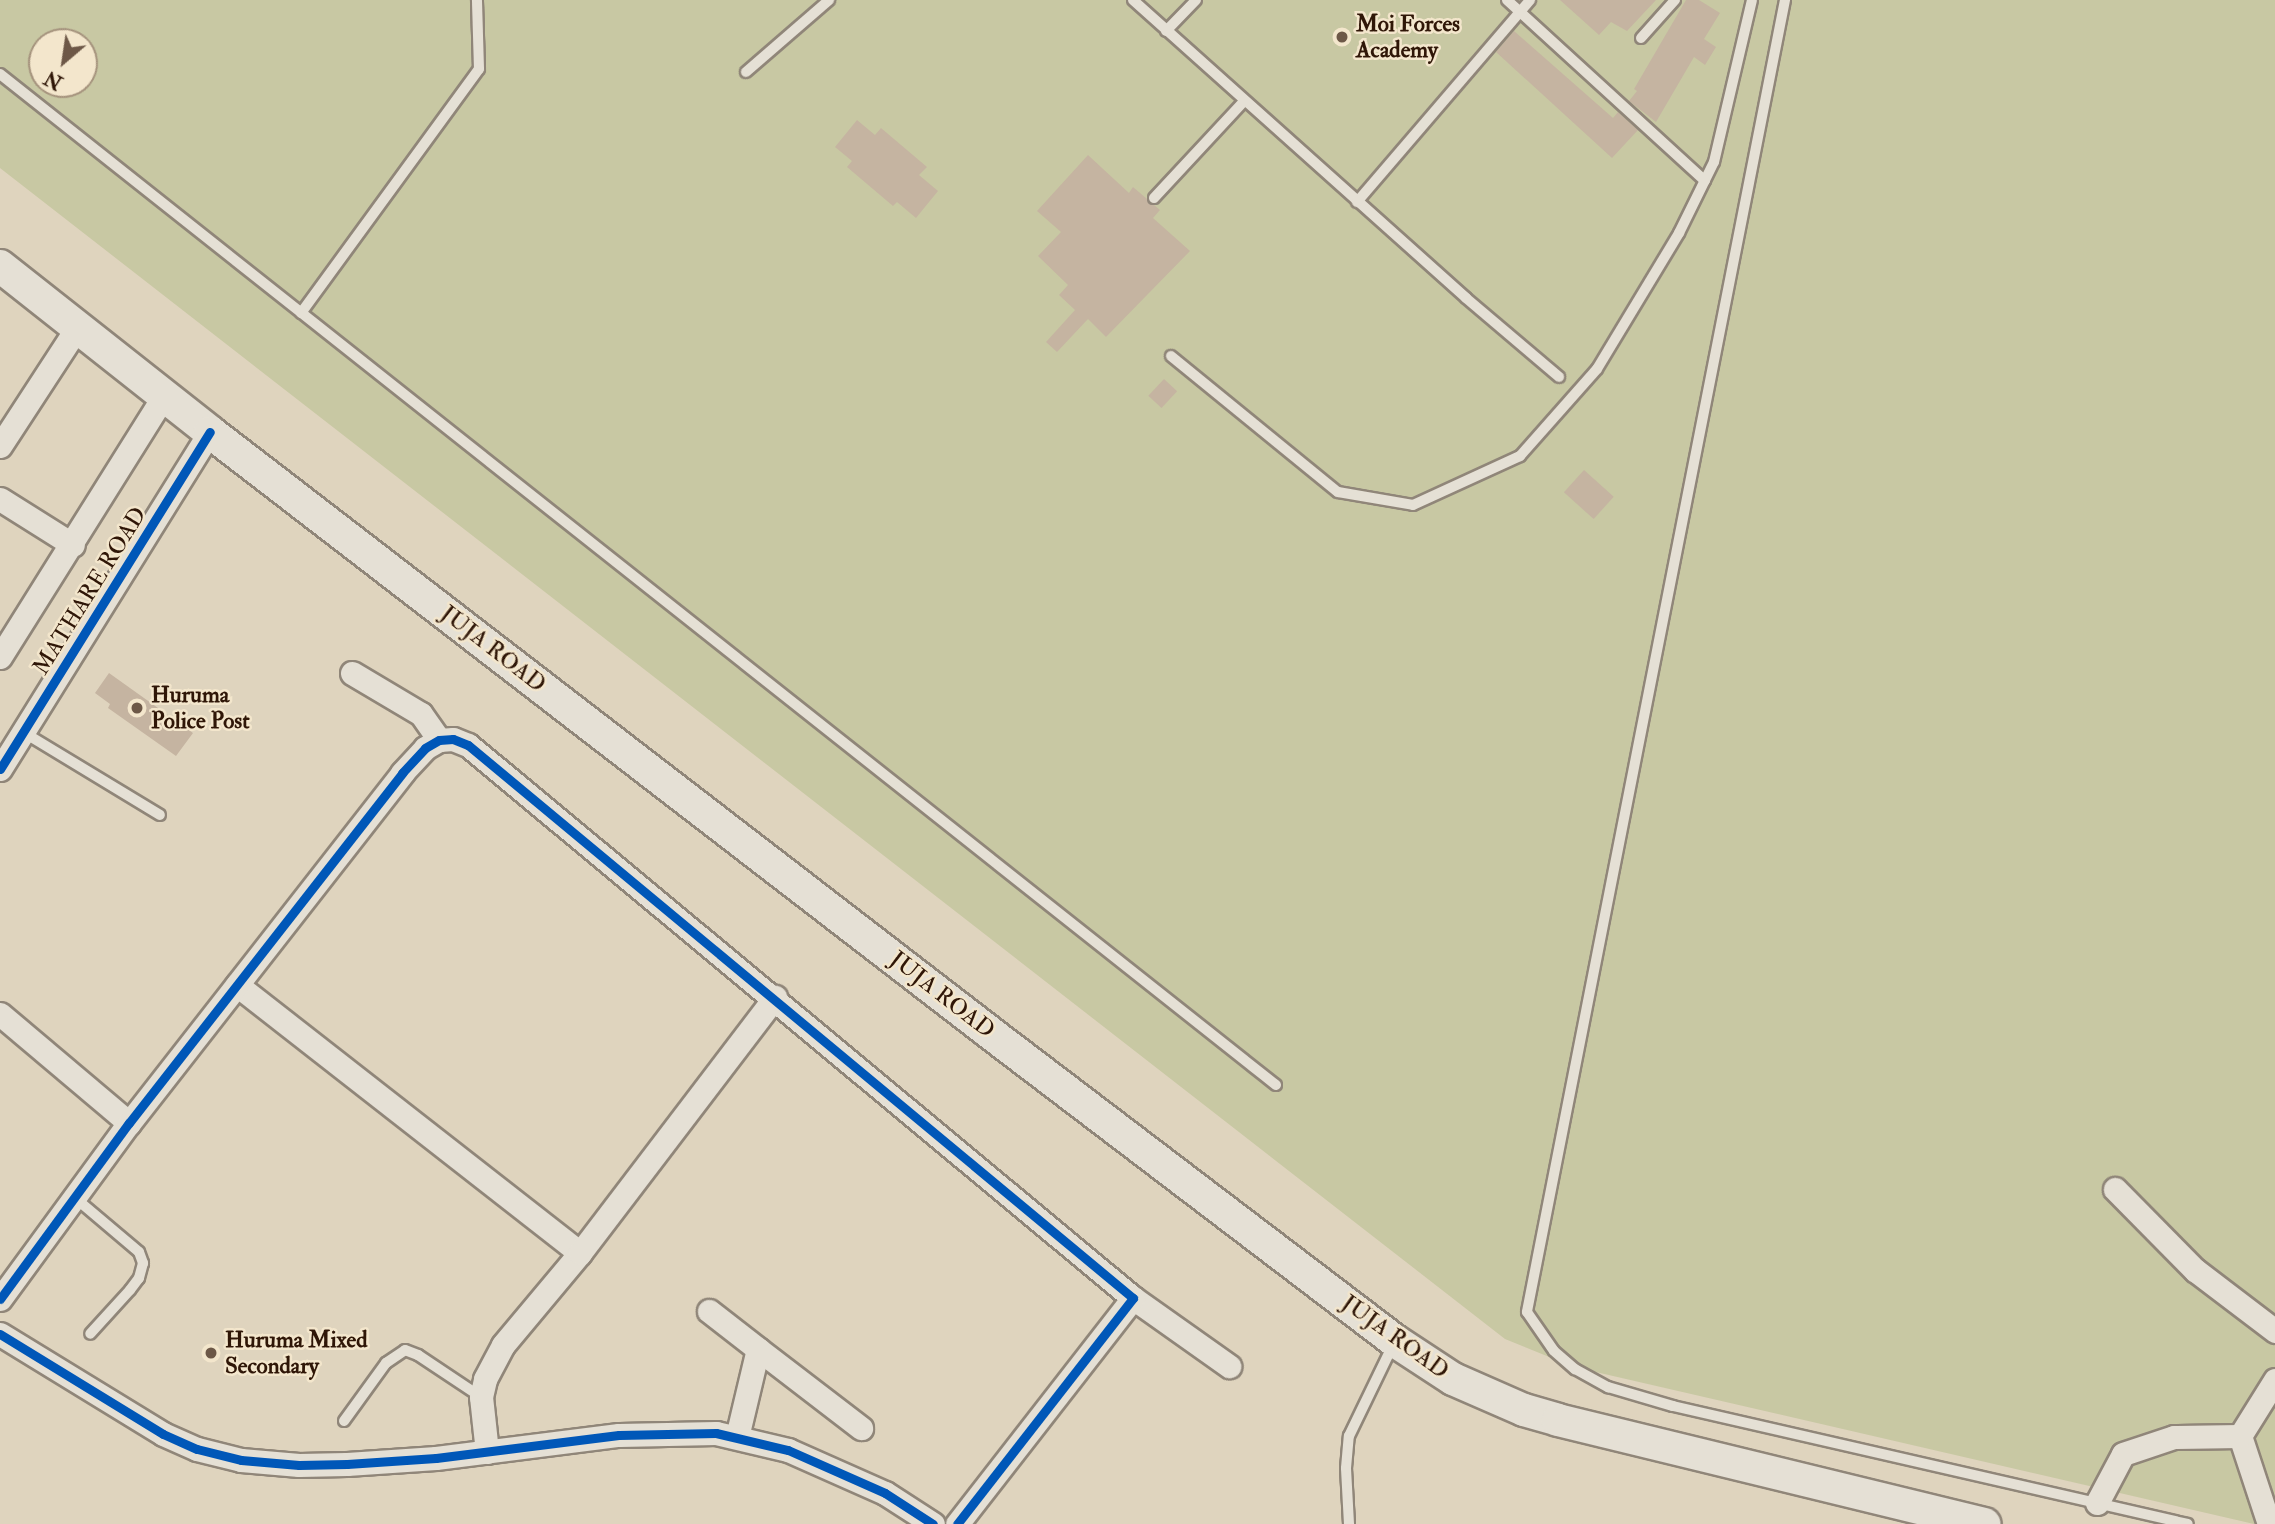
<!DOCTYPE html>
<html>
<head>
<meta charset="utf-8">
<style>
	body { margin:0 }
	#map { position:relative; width:2275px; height:1524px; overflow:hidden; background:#dfd4be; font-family:"IM FELL Double Pica",serif }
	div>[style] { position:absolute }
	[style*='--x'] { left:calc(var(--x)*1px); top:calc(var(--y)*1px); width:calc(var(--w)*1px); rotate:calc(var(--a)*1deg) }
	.green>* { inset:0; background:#c8c8a3 }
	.building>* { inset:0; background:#c5b4a1; transform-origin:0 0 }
	.roads { filter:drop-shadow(2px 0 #908679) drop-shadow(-2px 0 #908679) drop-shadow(0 2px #908679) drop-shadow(0 -2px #908679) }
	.service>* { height:10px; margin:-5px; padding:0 5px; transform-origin:5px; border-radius:5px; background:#e5e0d5 }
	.minor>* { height:23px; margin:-11.5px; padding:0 11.5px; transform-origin:11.5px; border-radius:11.5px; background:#e5e0d5 }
	.secondary>* { height:32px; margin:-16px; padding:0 16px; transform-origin:16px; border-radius:16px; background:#e5e0d5 }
	.cycleway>* { height:9px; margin:-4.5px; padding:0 4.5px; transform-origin:4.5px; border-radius:4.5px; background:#0057b8 }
	.dots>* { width:19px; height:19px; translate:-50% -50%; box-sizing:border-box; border:4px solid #f3e6cc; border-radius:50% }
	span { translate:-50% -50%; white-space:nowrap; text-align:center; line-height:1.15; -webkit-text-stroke:5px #f3e6cc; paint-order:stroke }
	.poi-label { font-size:23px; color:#2f1607; font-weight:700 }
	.left { translate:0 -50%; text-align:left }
	.street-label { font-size:23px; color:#2f1607 }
	.north { position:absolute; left:28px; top:28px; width:70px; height:70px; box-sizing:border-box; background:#f3e6cc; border:2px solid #a5937d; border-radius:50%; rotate:209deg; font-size:19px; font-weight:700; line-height:28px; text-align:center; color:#2f1607 }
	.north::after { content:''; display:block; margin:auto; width:24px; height:32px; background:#6d5847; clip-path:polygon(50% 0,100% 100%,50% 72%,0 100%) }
</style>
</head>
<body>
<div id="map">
	<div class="green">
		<div style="clip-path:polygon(evenodd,0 0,2275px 0,2275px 1524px,2254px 1524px,1574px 1367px,1505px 1339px,0 168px,0 0,42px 42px,84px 42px,84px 84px,42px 84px,42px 42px)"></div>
	</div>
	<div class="building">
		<div style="clip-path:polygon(1560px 0,1656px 0,1627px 31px,1611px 22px,1599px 35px)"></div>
		<div style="clip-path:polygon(1686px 0,1699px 0,1720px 13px,1704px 39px,1716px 47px,1705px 65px,1694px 57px,1656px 122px,1629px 101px,1637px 91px,1634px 89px)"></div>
		<div style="clip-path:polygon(1514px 31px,1613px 118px,1618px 112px,1638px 130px,1612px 158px,1496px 52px)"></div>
		<div style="clip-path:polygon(857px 120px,875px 135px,881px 128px,927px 167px,919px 175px,938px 191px,916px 218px,897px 202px,893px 206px,847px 167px,852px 161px,835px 147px)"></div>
		<div style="clip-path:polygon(1088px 155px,1129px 193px,1133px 187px,1160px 210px,1153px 218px,1190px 251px,1106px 337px,1088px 319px,1057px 352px,1046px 342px,1075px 310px,1059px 295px,1068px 285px,1038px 256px,1061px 232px,1037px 211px)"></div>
		<div style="left:1164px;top:379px;width:18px;height:23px;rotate:43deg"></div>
		<div style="left:1584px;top:470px;width:40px;height:30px;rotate:42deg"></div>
		<div style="clip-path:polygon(109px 673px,193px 733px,176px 756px,108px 708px,110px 704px,95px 693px)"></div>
	</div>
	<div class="roads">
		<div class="service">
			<div style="--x:1133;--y:0;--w:447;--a:41.8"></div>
			<div style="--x:1466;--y:298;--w:122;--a:40.3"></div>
			<div style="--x:1507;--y:0;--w:268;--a:42.4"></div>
			<div style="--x:1785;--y:0;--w:1337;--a:101.13"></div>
			<div style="--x:1527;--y:1312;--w:47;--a:55.3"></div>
			<div style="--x:1554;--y:1351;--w:28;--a:41"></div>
			<div style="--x:1575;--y:1369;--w:38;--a:29"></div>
			<div style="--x:1608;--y:1387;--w:68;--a:16.3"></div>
			<div style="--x:1673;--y:1406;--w:528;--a:12.91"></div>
			<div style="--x:1166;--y:31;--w:43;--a:-45.9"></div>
			<div style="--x:1641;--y:38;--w:51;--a:-48.2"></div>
			<div style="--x:746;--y:72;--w:110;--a:-40.9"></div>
			<div style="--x:0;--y:74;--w:1628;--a:38.39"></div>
			<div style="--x:1154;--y:198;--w:132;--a:-47.1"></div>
			<div style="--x:1357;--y:202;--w:266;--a:-49.4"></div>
			<div style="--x:301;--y:313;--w:302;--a:-53.9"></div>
			<div style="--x:479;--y:69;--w:69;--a:-91.7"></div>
			<div style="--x:1171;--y:356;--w:215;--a:39.2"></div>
			<div style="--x:1338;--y:492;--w:76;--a:9.8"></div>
			<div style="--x:1413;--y:505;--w:118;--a:-24.6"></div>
			<div style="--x:1520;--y:456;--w:116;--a:-48.5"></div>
			<div style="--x:1597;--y:369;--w:159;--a:-58.9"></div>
			<div style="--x:1679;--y:233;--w:79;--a:-63.8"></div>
			<div style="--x:1714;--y:162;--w:166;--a:-76.8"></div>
			<div style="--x:23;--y:732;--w:160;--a:31.2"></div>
			<div style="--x:74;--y:1197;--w:85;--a:40.2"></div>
			<div style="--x:139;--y:1252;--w:12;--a:70"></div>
			<div style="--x:143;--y:1263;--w:16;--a:105"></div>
			<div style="--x:139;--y:1278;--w:15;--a:127"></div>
			<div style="--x:130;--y:1290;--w:59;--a:132.3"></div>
			<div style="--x:344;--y:1421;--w:72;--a:-54.1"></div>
			<div style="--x:386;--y:1363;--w:23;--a:-34"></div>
			<div style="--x:405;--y:1350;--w:14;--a:21"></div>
			<div style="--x:418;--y:1355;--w:76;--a:33.7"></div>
			<div style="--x:1349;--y:1524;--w:56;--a:-93.1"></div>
			<div style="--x:1346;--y:1468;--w:32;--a:-85"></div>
			<div style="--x:1349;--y:1436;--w:103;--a:-64.2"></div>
		</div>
		<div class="minor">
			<div style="--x:0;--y:446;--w:141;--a:-56.9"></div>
			<div style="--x:0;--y:499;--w:86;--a:32.2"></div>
			<div style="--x:0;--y:657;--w:308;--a:-57.9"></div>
			<div style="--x:352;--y:673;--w:80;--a:30.7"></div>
			<div style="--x:421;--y:714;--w:32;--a:55"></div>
			<div style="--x:0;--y:769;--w:397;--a:-58.1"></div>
			<div style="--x:237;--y:985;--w:435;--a:38"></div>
			<div style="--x:0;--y:1014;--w:169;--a:40.2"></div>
			<div style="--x:2115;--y:1189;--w:114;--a:45.4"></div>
			<div style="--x:2195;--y:1270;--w:101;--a:37.3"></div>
			<div style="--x:1133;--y:1298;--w:118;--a:35.3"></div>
			<div style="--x:0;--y:1299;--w:218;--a:-53.8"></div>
			<div style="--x:129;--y:1123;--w:444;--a:-52"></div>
			<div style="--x:402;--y:773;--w:34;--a:-47"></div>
			<div style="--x:425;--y:748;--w:16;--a:-30"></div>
			<div style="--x:439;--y:740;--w:14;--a:-4"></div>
			<div style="--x:453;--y:739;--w:16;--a:22"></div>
			<div style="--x:468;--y:745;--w:865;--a:39.75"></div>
			<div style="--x:1133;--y:1298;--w:286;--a:127.9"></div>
			<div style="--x:709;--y:1311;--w:62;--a:37.8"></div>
			<div style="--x:0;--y:1334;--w:191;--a:31.5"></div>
			<div style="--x:163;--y:1434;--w:37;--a:24"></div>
			<div style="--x:197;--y:1449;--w:45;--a:14"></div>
			<div style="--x:241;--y:1460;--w:58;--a:4.9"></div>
			<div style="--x:299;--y:1465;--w:48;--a:-1.2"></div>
			<div style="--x:347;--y:1464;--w:89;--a:-3.9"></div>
			<div style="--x:436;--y:1458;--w:184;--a:-7.2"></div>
			<div style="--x:619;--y:1435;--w:97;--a:-1.2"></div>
			<div style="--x:716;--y:1433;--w:74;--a:13.3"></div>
			<div style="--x:788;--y:1450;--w:106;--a:23.9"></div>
			<div style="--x:885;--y:1493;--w:57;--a:32.9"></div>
			<div style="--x:737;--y:1437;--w:90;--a:-76.6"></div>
			<div style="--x:758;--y:1349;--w:130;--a:37.5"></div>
			<div style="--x:487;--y:1452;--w:55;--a:-96.2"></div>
			<div style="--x:481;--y:1397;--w:18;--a:-77"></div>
			<div style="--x:485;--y:1379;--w:38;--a:-62"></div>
			<div style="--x:503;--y:1345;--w:120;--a:-50.1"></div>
			<div style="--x:580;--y:1253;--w:322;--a:-52.7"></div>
			<div style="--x:2097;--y:1503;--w:55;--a:-62"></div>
			<div style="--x:2123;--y:1454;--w:54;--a:-18.4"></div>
			<div style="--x:2174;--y:1437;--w:66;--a:-0.9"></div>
			<div style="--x:2269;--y:1524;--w:93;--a:-108.2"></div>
			<div style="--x:2240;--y:1436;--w:66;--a:-58"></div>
		</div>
		<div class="secondary">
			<div style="--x:0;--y:266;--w:268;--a:38.3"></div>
			<div style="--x:210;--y:432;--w:983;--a:37.6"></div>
			<div style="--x:989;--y:1032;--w:510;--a:37.27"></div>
			<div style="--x:1395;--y:1341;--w:69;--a:33.2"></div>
			<div style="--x:1453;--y:1379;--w:77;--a:23.6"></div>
			<div style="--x:1524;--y:1410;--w:35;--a:16"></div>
			<div style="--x:1558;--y:1420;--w:439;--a:13.7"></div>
		</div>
	</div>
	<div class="cycleway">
		<div style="--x:0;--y:769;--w:397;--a:-58.1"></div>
		<div style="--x:0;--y:1299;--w:218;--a:-53.8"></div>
		<div style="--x:129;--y:1123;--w:444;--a:-52"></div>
		<div style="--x:402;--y:773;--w:34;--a:-47"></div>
		<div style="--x:425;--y:748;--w:16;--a:-30"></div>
		<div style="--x:439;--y:740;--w:14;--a:-4"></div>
		<div style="--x:453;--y:739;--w:16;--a:22"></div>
		<div style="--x:468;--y:745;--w:865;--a:39.75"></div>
		<div style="--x:1133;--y:1298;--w:286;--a:127.9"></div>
		<div style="--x:0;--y:1334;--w:191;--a:31.5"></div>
		<div style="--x:163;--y:1434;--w:37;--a:24"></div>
		<div style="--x:197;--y:1449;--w:45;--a:14"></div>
		<div style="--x:241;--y:1460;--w:58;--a:4.9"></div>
		<div style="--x:299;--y:1465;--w:48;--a:-1.2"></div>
		<div style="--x:347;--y:1464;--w:89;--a:-3.9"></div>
		<div style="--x:436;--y:1458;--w:184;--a:-7.2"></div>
		<div style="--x:619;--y:1435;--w:97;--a:-1.2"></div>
		<div style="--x:716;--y:1433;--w:74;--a:13.3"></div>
		<div style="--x:788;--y:1450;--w:106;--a:23.9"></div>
		<div style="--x:885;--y:1493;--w:57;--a:32.9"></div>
	</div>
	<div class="dots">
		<div style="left:1342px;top:37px;background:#6d5847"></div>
		<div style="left:137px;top:708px;background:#6d5847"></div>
		<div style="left:211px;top:1353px;background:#6d5847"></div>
	</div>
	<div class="poi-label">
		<span class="left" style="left:1356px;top:37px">Moi Forces<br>Academy</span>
		<span class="left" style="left:151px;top:708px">Huruma<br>Police Post</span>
		<span class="left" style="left:225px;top:1353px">Huruma Mixed<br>Secondary</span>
	</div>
	<div class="street-label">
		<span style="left:90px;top:591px;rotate:-58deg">MATHARE ROAD</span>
		<span style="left:493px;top:649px;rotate:38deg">JUJA ROAD</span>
		<span style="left:942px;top:995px;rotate:38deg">JUJA ROAD</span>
		<span style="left:1395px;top:1337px;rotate:36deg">JUJA ROAD</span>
	</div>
	<div class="north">N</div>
</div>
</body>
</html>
